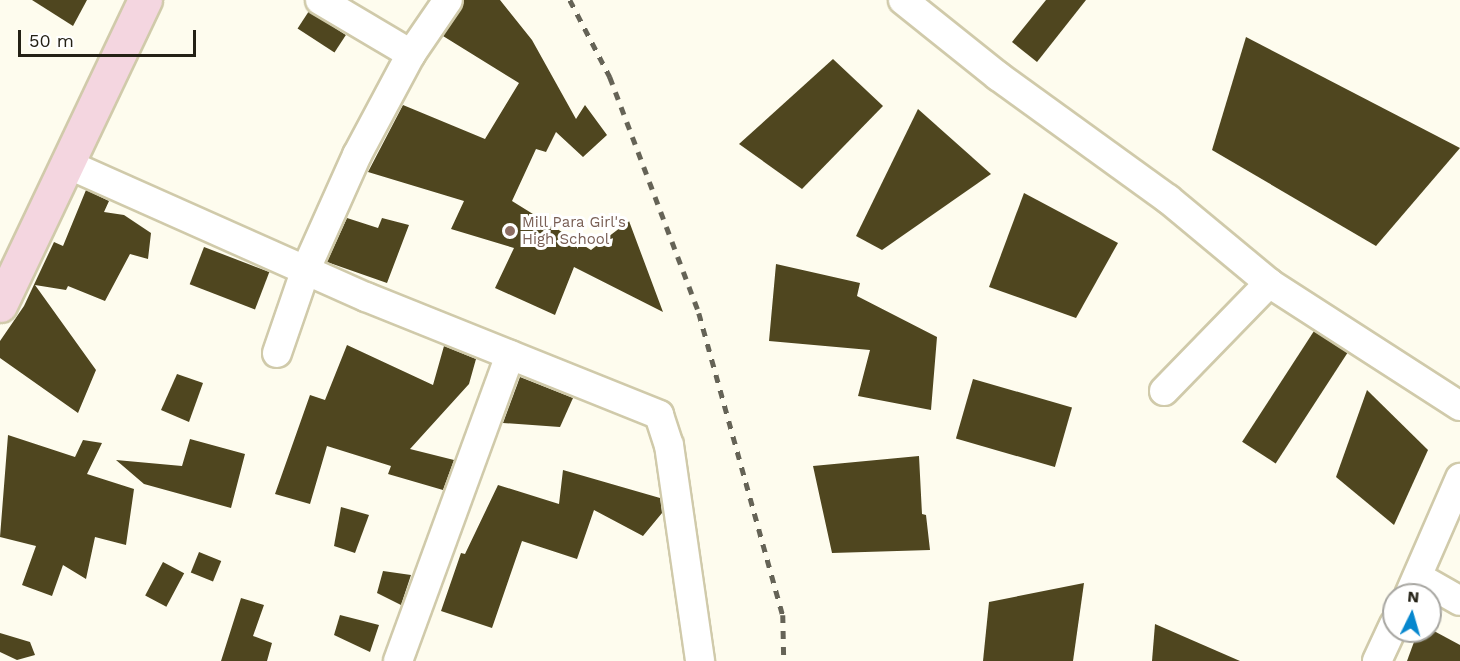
<!DOCTYPE html>
<html>
<head>
<meta charset="utf-8">
<style>
	body { margin:0 }
	#map { position:relative; width:1460px; height:661px; overflow:hidden; background:#fefcee; font-family:"Work Sans",sans-serif }
	div>[style] { position:absolute }
	[style*='--x'] { left:calc(var(--x)*1px); top:calc(var(--y)*1px); width:calc(var(--w)*1px); rotate:calc(var(--a)*1deg) }
	.building>* { inset:0; background:#4f461f; transform-origin:0 0 }
	.roads { filter:drop-shadow(2px 0 #d0caaa) drop-shadow(-2px 0 #d0caaa) drop-shadow(0 2px #d0caaa) drop-shadow(0 -2px #d0caaa) }
	.street>* { height:28px; margin:-14px; padding:0 14px; transform-origin:14px; border-radius:14px; background:#fff }
	.secondary>* { height:33px; margin:-16.5px; padding:0 16.5px; transform-origin:16.5px; border-radius:16.5px; background:#f4d6e0 }
	.rail>* { height:4.5px; margin-top:-2.25px; transform-origin:0; background:repeating-linear-gradient(90deg,#656356 0 8px,transparent 0 16px) }
	.dots>* { width:16px; height:16px; translate:-50% -50%; box-sizing:border-box; border:3px solid #fff; border-radius:50% }
	span { translate:-50% -50%; white-space:nowrap; text-align:center; line-height:1.15; -webkit-text-stroke:6px #fff; paint-order:stroke }
	.education-label { font-size:15px; color:#785e54 }
	.left { translate:0 -50%; text-align:left }
	.north { position:absolute; left:1382px; top:583px; width:60px; height:60px; box-sizing:border-box; background:#fff; border:2px solid #a7a6a1; border-radius:50%; rotate:5deg; font-size:16px; font-weight:700; line-height:24px; text-align:center; color:#242115 }
	.north::after { content:''; display:block; margin:auto; width:21px; height:27px; background:#0687ce; clip-path:polygon(50% 0,100% 100%,50% 72%,0 100%) }
	.scale { position:absolute; left:18px; top:30px; width:178px; height:27px; box-sizing:border-box; border:3px solid #242115; border-top:0; padding-left:8px; font-size:18px; line-height:21px; white-space:nowrap; color:#242115; -webkit-text-stroke:4px #fff; paint-order:stroke }
</style>
</head>
<body>
<div id="map">
	<div class="building">
		<div style="clip-path:polygon(32px 0,87px 0,73px 26px)"></div>
		<div style="clip-path:polygon(464px 0,500px 0,532px 40px,576px 119px,585px 105px,607px 135px,583px 157px,556px 132px,546px 152px,536px 149px,512px 201px,591px 250px,629px 221px,663px 312px,574px 267px,555px 315px,495px 288px,514px 248px,451px 229px,464px 201px,368px 172px,403px 105px,485px 139px,519px 83px,443px 36px)"></div>
		<div style="clip-path:polygon(1046px 0,1086px 0,1037px 62px,1012px 42px)"></div>
		<div style="left:309px;top:11px;width:44px;height:21px;rotate:33deg"></div>
		<div style="clip-path:polygon(1246px 37px,1460px 148px,1376px 246px,1212px 150px)"></div>
		<div style="clip-path:polygon(833px 59px,883px 106px,802px 189px,739px 144px)"></div>
		<div style="clip-path:polygon(918px 109px,991px 174px,882px 250px,856px 236px)"></div>
		<div style="clip-path:polygon(86px 190px,109px 201px,104px 212px,124px 215px,151px 233px,148px 259px,130px 254px,105px 301px,68px 286px,66px 290px,35px 285px,96px 370px,78px 413px,0 358px,0 341px,24px 306px,54px 242px,63px 246px)"></div>
		<div style="clip-path:polygon(1024px 193px,1118px 243px,1076px 318px,989px 287px)"></div>
		<div style="clip-path:polygon(347px 218px,378px 228px,382px 218px,409px 225px,387px 283px,327px 262px)"></div>
		<div style="left:204px;top:247px;width:70px;height:40px;rotate:21deg"></div>
		<div style="clip-path:polygon(776px 264px,860px 283px,857px 296px,937px 337px,931px 410px,858px 396px,870px 350px,769px 341px)"></div>
		<div style="left:1314px;top:331px;width:40px;height:132px;rotate:33deg"></div>
		<div style="clip-path:polygon(347px 345px,433px 385px,444px 346px,476px 359px,469px 384px,410px 449px,454px 460px,443px 490px,388px 474px,391px 466px,327px 446px,310px 504px,275px 494px,310px 395px,325px 400px)"></div>
		<div style="clip-path:polygon(177px 374px,203px 383px,189px 422px,161px 410px)"></div>
		<div style="clip-path:polygon(520px 377px,573px 398px,560px 427px,503px 423px)"></div>
		<div style="left:973px;top:379px;width:103px;height:62px;rotate:16deg"></div>
		<div style="clip-path:polygon(1367px 390px,1428px 450px,1394px 525px,1336px 477px)"></div>
		<div style="clip-path:polygon(8px 435px,75px 457px,83px 440px,102px 443px,87px 474px,134px 489px,126px 545px,95px 537px,86px 579px,63px 565px,52px 596px,22px 585px,36px 546px,0 537px)"></div>
		<div style="clip-path:polygon(190px 439px,245px 454px,231px 508px,144px 484px,116px 460px,182px 466px)"></div>
		<div style="clip-path:polygon(919px 456px,922px 514px,926px 515px,930px 550px,832px 553px,813px 466px)"></div>
		<div style="clip-path:polygon(563px 470px,660px 498px,662px 513px,643px 536px,594px 510px,577px 559px,522px 541px,492px 628px,441px 611px,461px 553px,465px 554px,498px 485px,559px 504px)"></div>
		<div style="clip-path:polygon(341px 507px,369px 515px,355px 553px,334px 546px)"></div>
		<div style="left:199px;top:552px;width:24px;height:22px;rotate:22deg"></div>
		<div style="left:163px;top:562px;width:24px;height:38px;rotate:28deg"></div>
		<div style="clip-path:polygon(383px 571px,411px 575px,401px 605px,377px 593px)"></div>
		<div style="clip-path:polygon(1084px 583px,1073px 661px,983px 661px,989px 602px)"></div>
		<div style="clip-path:polygon(241px 598px,264px 605px,253px 636px,272px 643px,267px 661px,221px 661px)"></div>
		<div style="clip-path:polygon(340px 615px,379px 625px,370px 652px,334px 635px)"></div>
		<div style="clip-path:polygon(1155px 624px,1240px 661px,1152px 661px)"></div>
		<div style="clip-path:polygon(1418px 631px,1434px 631px,1460px 645px,1460px 661px,1407px 661px)"></div>
		<div style="clip-path:polygon(0 633px,30px 642px,35px 655px,17px 660px,0 652px)"></div>
	</div>
	<div class="roads">
		<div class="street">
			<div style="--x:320;--y:0;--w:106;--a:30.7"></div>
			<div style="--x:903;--y:0;--w:122;--a:38.7"></div>
			<div style="--x:998;--y:76;--w:210;--a:35.9"></div>
			<div style="--x:1168;--y:199;--w:131;--a:39.7"></div>
			<div style="--x:1269;--y:283;--w:227;--a:32.8"></div>
			<div style="--x:67;--y:164;--w:327;--a:24"></div>
			<div style="--x:366;--y:297;--w:316;--a:21.9"></div>
			<div style="--x:659;--y:415;--w:32;--a:72"></div>
			<div style="--x:669;--y:445;--w:218;--a:81.8"></div>
			<div style="--x:277;--y:353;--w:89;--a:-71"></div>
			<div style="--x:306;--y:269;--w:125;--a:-65.9"></div>
			<div style="--x:357;--y:155;--w:115;--a:-61.9"></div>
			<div style="--x:411;--y:54;--w:65;--a:-55.6"></div>
			<div style="--x:1164;--y:391;--w:151;--a:-45.8"></div>
			<div style="--x:1418;--y:577;--w:48;--a:29.7"></div>
			<div style="--x:1409;--y:595;--w:128;--a:-66.4"></div>
			<div style="--x:398;--y:661;--w:326;--a:-69.9"></div>
			<div style="--x:1377;--y:661;--w:40;--a:-65"></div>
		</div>
		<div class="secondary">
			<div style="--x:0;--y:305;--w:338;--a:-64.6"></div>
		</div>
	</div>
	<div class="rail">
		<div style="--x:570;--y:0;--w:87;--a:62.5"></div>
		<div style="--x:610;--y:77;--w:252;--a:69.3"></div>
		<div style="--x:699;--y:313;--w:313;--a:74.5"></div>
		<div style="--x:783;--y:615;--w:46;--a:88.8"></div>
	</div>
	<div class="dots">
		<div style="left:510px;top:231px;background:#8d6e63"></div>
	</div>
	<div class="education-label">
		<span class="left" style="left:522px;top:231px">Mill Para Girl's<br>High School</span>
	</div>
	<div class="north">N</div>
	<div class="scale">50 m</div>
</div>
</body>
</html>
